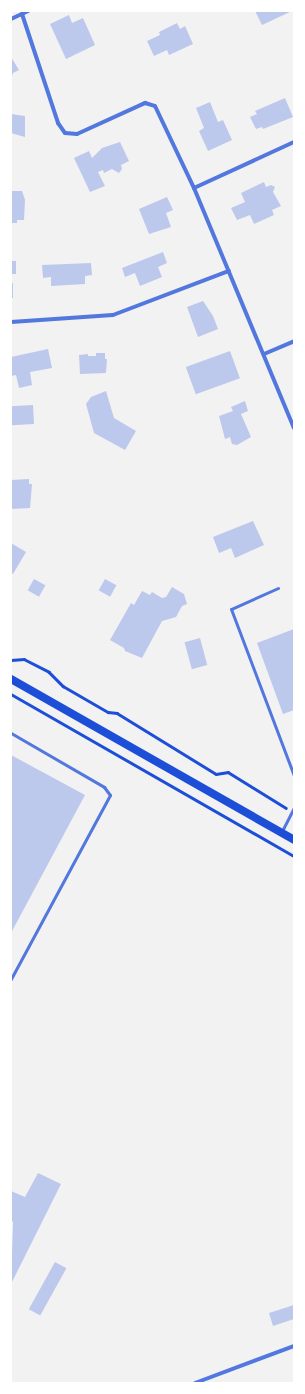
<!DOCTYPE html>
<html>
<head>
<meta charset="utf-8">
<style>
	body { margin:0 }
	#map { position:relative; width:305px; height:1394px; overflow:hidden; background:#f2f2f2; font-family:Ubuntu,sans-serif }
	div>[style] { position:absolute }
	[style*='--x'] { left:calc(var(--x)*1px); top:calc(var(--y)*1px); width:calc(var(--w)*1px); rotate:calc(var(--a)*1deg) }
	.building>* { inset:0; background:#bdc9ec; transform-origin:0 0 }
	.path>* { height:2.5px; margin:-1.25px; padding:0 1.25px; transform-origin:1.25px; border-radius:1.25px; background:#1d4ed8 }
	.service>* { height:3px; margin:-1.5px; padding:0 1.5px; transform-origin:1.5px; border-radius:1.5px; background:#5277de }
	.minor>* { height:4px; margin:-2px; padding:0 2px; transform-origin:2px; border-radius:2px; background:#5277de }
	.secondary>* { height:8px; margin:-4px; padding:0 4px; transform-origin:4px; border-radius:4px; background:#1d4ed8 }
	span { translate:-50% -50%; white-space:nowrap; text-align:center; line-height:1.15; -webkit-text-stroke:3px #fff; paint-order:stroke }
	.frame { position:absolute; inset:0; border:12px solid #fff; pointer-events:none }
</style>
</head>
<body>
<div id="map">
	<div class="building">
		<div style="clip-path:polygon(255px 11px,292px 11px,262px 25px)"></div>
		<div style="clip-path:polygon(69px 15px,72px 23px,83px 18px,95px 45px,66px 59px,50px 24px)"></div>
		<div style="clip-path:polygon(177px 23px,180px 29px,185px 26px,193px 44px,169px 55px,167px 50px,154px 56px,147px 41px,160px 35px,159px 32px)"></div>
		<div style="clip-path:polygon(11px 57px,19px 70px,13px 73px,11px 79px)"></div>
		<div style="clip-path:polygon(285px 98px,293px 117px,263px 129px,262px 127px,256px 129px,250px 117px,257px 114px,255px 111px)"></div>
		<div style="clip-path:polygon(210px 102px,218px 122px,223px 120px,232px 140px,208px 151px,199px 131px,204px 128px,196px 108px)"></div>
		<div style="clip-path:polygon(11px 114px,25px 116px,25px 137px,11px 133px)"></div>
		<div style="clip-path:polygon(120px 142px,129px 161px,121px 165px,122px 169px,119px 173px,112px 169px,104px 173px,103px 170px,98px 172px,105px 186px,90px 192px,74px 158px,89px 151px,92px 158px,102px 148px)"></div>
		<div style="clip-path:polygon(264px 182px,266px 187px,271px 185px,275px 187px,273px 192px,281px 206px,272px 210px,274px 215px,254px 224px,250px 215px,237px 220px,231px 208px,245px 202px,241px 193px)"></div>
		<div style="clip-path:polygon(11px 191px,22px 191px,25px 200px,24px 220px,17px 220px,17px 223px,11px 223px)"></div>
		<div style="clip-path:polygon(167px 197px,173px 210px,166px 213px,171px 227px,149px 234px,139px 209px)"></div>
		<div style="clip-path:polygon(163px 252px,167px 263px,158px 267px,162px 277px,140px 286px,135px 273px,125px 277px,122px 268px)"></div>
		<div style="left:11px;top:261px;width:5px;height:13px"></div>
		<div style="clip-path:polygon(91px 263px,92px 275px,85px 276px,85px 284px,51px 286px,51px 277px,43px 278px,42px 265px)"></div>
		<div style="left:11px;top:283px;width:2px;height:15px"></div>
		<div style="clip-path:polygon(203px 301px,213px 316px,218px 329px,198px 337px,187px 307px)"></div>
		<div style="clip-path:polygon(48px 349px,52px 368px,30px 372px,32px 385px,19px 388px,16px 375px,11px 376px,11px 357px)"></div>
		<div style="left:230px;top:351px;width:29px;height:47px;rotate:70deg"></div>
		<div style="clip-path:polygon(96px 353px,105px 353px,105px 359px,107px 359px,106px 373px,80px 374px,79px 355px,88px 354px,88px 356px,96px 356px)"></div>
		<div style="clip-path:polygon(106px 391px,114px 418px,136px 431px,125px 450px,94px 433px,86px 404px,91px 397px)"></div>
		<div style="clip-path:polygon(245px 401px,248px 411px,241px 414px,251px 437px,237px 445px,232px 444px,230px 437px,225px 439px,219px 416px,233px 411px,231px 407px)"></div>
		<div style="left:33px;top:405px;width:19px;height:22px;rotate:87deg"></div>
		<div style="clip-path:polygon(29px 479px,29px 484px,32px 484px,30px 508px,11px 509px,11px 480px)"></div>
		<div style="clip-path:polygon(253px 521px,264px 545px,235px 558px,231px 548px,219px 553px,213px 537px)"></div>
		<div style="clip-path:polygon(11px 543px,26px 552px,13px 574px,11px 573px)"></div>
		<div style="left:34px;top:579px;width:13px;height:13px;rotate:29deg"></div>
		<div style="left:105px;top:579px;width:13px;height:13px;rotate:29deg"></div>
		<div style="clip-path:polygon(172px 587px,184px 594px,187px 604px,182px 606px,176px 617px,162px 621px,142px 658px,125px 651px,124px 648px,110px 640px,131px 603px,134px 605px,142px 591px,150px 595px,152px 592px,162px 598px,166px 597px)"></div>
		<div style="clip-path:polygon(294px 629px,294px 710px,283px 714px,257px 643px)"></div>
		<div style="left:200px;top:638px;width:28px;height:16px;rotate:75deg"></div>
		<div style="clip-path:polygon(11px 755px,85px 795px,11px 933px)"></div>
		<div style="clip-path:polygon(38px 1173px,61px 1184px,11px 1284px,13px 1222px,11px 1220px,11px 1191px,25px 1197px)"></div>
		<div style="left:55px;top:1262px;width:13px;height:54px;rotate:29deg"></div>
		<div style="clip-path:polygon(294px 1305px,294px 1319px,273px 1326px,269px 1313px)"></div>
	</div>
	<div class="path">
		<div style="--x:11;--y:660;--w:13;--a:-4"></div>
		<div style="--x:24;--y:659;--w:28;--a:27"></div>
		<div style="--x:49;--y:672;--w:20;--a:45"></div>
		<div style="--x:63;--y:686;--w:52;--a:30"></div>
		<div style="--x:108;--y:712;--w:9;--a:6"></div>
		<div style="--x:117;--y:713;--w:116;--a:31.6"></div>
		<div style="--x:216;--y:774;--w:12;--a:-9"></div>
		<div style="--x:228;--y:772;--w:68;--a:31.8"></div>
		<div style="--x:11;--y:694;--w:326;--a:29.8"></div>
	</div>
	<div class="service">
		<div style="--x:278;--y:588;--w:51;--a:155.9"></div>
		<div style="--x:231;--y:609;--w:178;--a:69.3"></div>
		<div style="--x:11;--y:733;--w:108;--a:30.1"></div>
		<div style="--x:104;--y:787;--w:10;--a:53"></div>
		<div style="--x:110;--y:795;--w:209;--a:118.3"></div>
		<div style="--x:282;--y:831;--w:27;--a:-63"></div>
	</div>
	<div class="minor">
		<div style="--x:22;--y:14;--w:115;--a:71.7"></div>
		<div style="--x:58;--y:123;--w:12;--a:55"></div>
		<div style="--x:65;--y:133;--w:12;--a:5"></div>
		<div style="--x:77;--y:134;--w:75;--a:-24.5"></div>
		<div style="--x:145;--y:103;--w:10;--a:17"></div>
		<div style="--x:155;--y:106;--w:91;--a:64.6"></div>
		<div style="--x:194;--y:188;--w:260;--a:67.4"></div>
		<div style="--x:11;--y:19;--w:19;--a:-25"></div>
		<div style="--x:194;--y:188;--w:110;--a:-24.7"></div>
		<div style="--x:11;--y:322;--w:102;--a:-3.9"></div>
		<div style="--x:113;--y:315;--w:124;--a:-20.8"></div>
		<div style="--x:264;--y:354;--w:33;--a:-23"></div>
		<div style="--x:195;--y:1383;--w:106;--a:-20.5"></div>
	</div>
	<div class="secondary">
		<div style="--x:11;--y:679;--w:326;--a:29.6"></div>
	</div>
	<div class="frame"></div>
</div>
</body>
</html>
